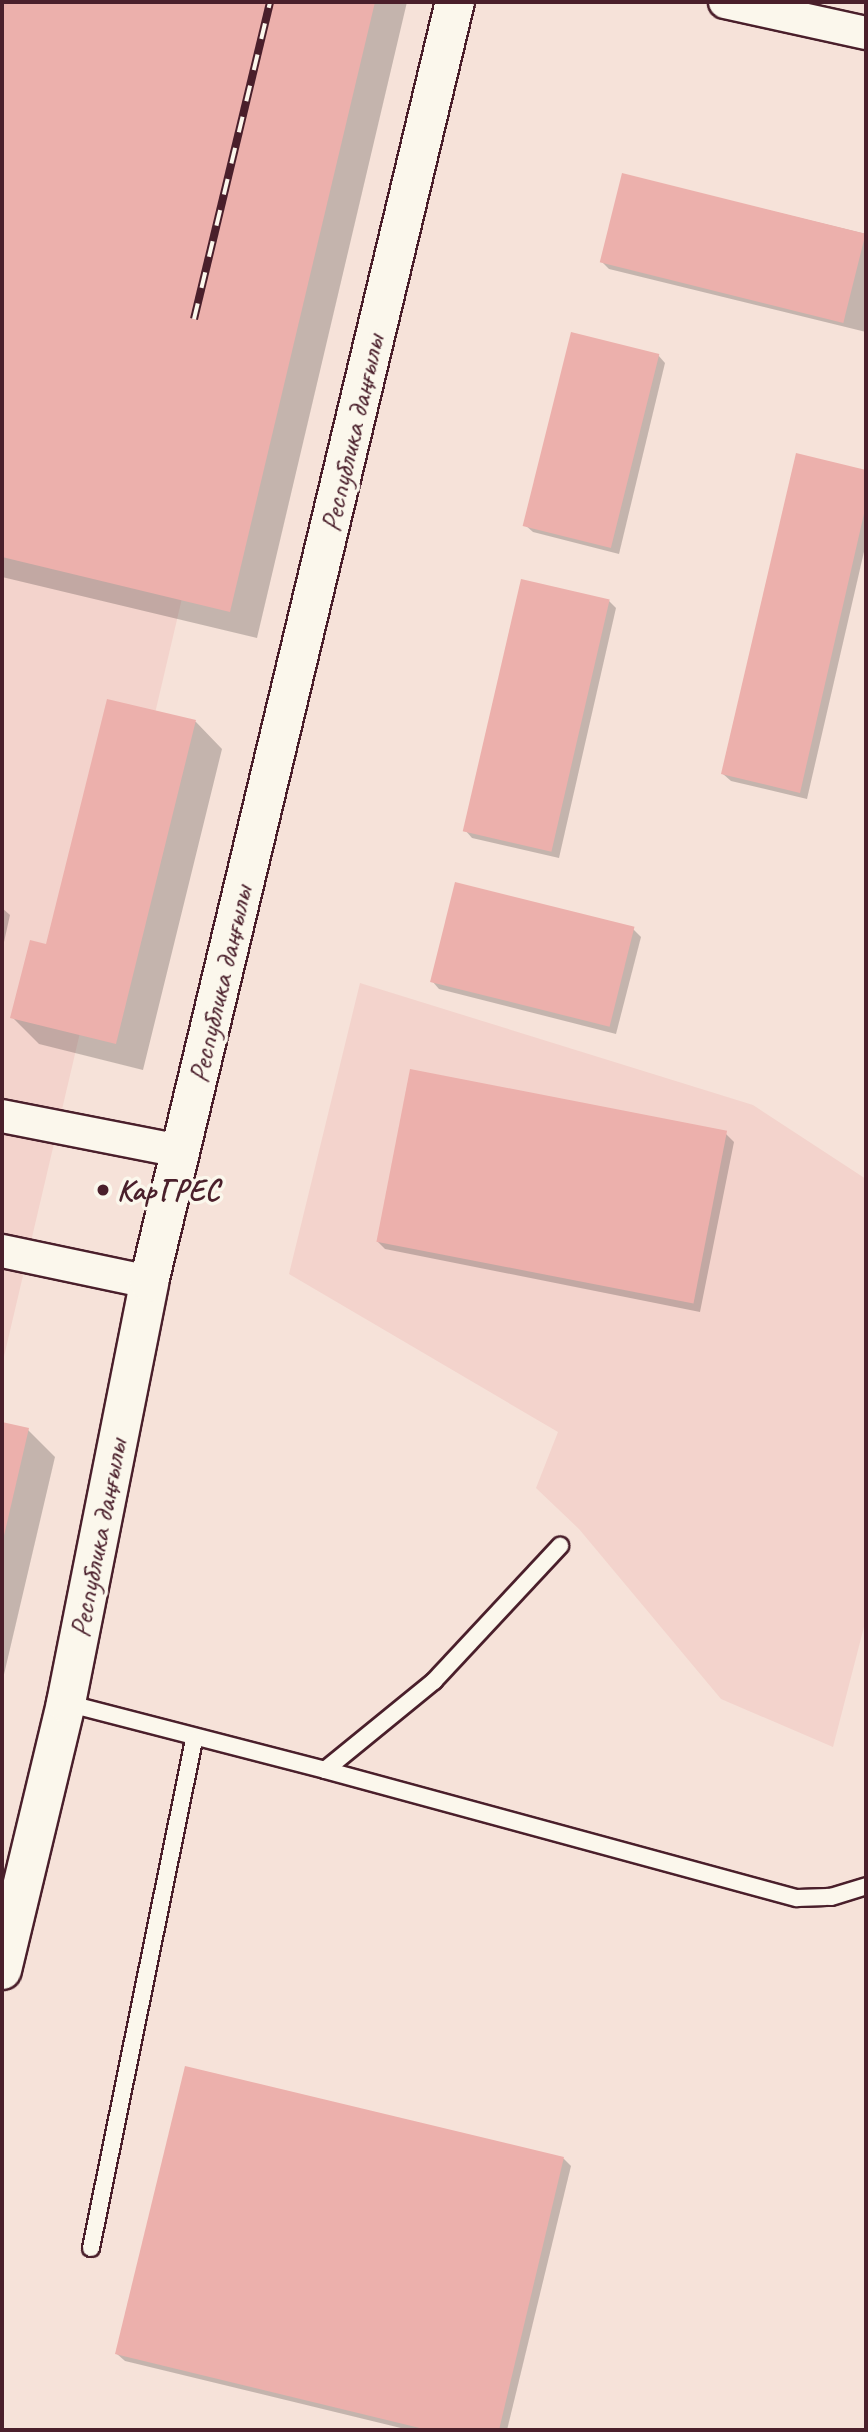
<!DOCTYPE html>
<html>
<head>
<meta charset="utf-8">
<style>
	body { margin:0 }
	#map { position:relative; width:868px; height:2432px; overflow:hidden; background:#f6e2d9; font-family:Caveat,sans-serif }
	div>[style] { position:absolute }
	[style*='--x'] { left:calc(var(--x)*1px); top:calc(var(--y)*1px); width:calc(var(--w)*1px); rotate:calc(var(--a)*1deg) }
	.built>* { inset:0; background:#f3d3cc }
	.shadow>* { inset:0; background:#0003 }
	.building>* { inset:0; background:#ecb0ac; transform-origin:0 0 }
	.roads { filter:drop-shadow(2px 0 #4a1f2b) drop-shadow(-2px 0 #4a1f2b) drop-shadow(0 2px #4a1f2b) drop-shadow(0 -2px #4a1f2b) }
	.service>* { height:16px; margin:-8px; padding:0 8px; transform-origin:8px; border-radius:8px; background:#fbf7ec }
	.minor>* { height:32px; margin:-16px; padding:0 16px; transform-origin:16px; border-radius:16px; background:#fbf7ec }
	.secondary>* { height:38px; margin:-19px; padding:0 19px; transform-origin:19px; border-radius:19px; background:#fbf7ec }
	.rail>* { height:8px; margin-top:-4px; transform-origin:0; background:repeating-linear-gradient(90deg,#fbf7ec 0 16px,#4a1f2b 0 32px); box-sizing:border-box; border-block:2px solid #4a1f2b }
	.dots>* { width:19px; height:19px; translate:-50% -50%; box-sizing:border-box; border:4px solid #fbf7ec; border-radius:50% }
	span { translate:-50% -50%; white-space:nowrap; text-align:center; line-height:1.15; -webkit-text-stroke:7px #fbf7ec; paint-order:stroke }
	.street-label { font-size:30px; color:#4a1f2b }
	.poi-label { font-size:30px; color:#4a1f2b; font-weight:700 }
	.left { translate:0 -50%; text-align:left }
	.frame { position:absolute; inset:0; border:4px solid #4a1f2b; pointer-events:none }
</style>
</head>
<body>
<div id="map">
	<div class="built">
		<div style="clip-path:polygon(2px 2px,322px 2px,2px 1365px)"></div>
		<div style="clip-path:polygon(360px 983px,753px 1105px,866px 1179px,866px 1619px,833px 1747px,721px 1699px,579px 1529px,536px 1488px,558px 1432px,289px 1274px)"></div>
	</div>
	<div class="shadow">
		<div style="clip-path:polygon(2px 2px,407px 2px,257px 638px,2px 577px)"></div>
		<div style="clip-path:polygon(623px 175px,866px 234px,866px 332px,609px 269px,602px 262px)"></div>
		<div style="clip-path:polygon(658px 355px,665px 363px,619px 554px,533px 532px,525px 525px)"></div>
		<div style="clip-path:polygon(797px 455px,866px 472px,866px 543px,807px 799px,731px 781px,723px 774px)"></div>
		<div style="clip-path:polygon(609px 601px,616px 608px,559px 858px,472px 838px,465px 830px)"></div>
		<div style="clip-path:polygon(108px 701px,196px 722px,222px 749px,143px 1070px,39px 1044px,12px 1017px,48px 947px)"></div>
		<div style="clip-path:polygon(2px 908px,10px 915px,2px 951px)"></div>
		<div style="clip-path:polygon(633px 929px,641px 937px,616px 1034px,439px 989px,432px 981px)"></div>
		<div style="clip-path:polygon(726px 1134px,734px 1142px,700px 1312px,385px 1249px,378px 1242px)"></div>
		<div style="clip-path:polygon(2px 1424px,28px 1430px,55px 1457px,2px 1683px)"></div>
		<div style="clip-path:polygon(186px 2068px,564px 2159px,571px 2166px,507px 2430px,409px 2430px,125px 2361px,117px 2354px)"></div>
	</div>
	<div class="building">
		<div style="clip-path:polygon(2px 2px,375px 2px,230px 612px,2px 557px)"></div>
		<div style="left:622px;top:173px;width:251px;height:92px;rotate:14deg"></div>
		<div style="left:571px;top:332px;width:91px;height:200px;rotate:14deg"></div>
		<div style="clip-path:polygon(796px 453px,866px 470px,866px 505px,800px 793px,721px 774px)"></div>
		<div style="left:521px;top:579px;width:91px;height:259px;rotate:13deg"></div>
		<div style="clip-path:polygon(107px 699px,196px 720px,116px 1044px,10px 1018px,30px 940px,46px 944px)"></div>
		<div style="left:455px;top:882px;width:185px;height:103px;rotate:14deg"></div>
		<div style="left:410px;top:1069px;width:323px;height:176px;rotate:11deg"></div>
		<div style="clip-path:polygon(2px 1422px,29px 1428px,3px 1540px,2px 1540px)"></div>
		<div style="clip-path:polygon(185px 2066px,564px 2157px,499px 2430px,428px 2430px,115px 2354px)"></div>
	</div>
	<div class="roads">
		<div class="service">
			<div style="--x:66;--y:1703;--w:268;--a:14.5"></div>
			<div style="--x:325;--y:1770;--w:141;--a:-39.2"></div>
			<div style="--x:434;--y:1681;--w:185;--a:-47"></div>
			<div style="--x:325;--y:1770;--w:489;--a:15.2"></div>
			<div style="--x:797;--y:1898;--w:34;--a:-2"></div>
			<div style="--x:831;--y:1897;--w:37;--a:-17"></div>
			<div style="--x:91;--y:2248;--w:518;--a:-78.54"></div>
		</div>
		<div class="minor">
			<div style="--x:725;--y:2;--w:144;--a:12.4"></div>
			<div style="--x:2;--y:1116;--w:181;--a:11.1"></div>
			<div style="--x:2;--y:1251;--w:150;--a:11.9"></div>
		</div>
		<div class="secondary">
			<div style="--x:2;--y:1970;--w:275;--a:-76.5"></div>
			<div style="--x:66;--y:1703;--w:429;--a:-78.8"></div>
			<div style="--x:149;--y:1282;--w:1316;--a:-76.56"></div>
		</div>
	</div>
	<div class="rail">
		<div style="--x:194;--y:319;--w:326;--a:-76.5"></div>
	</div>
	<div class="dots">
		<div style="left:103px;top:1190px;background:#4a1f2b"></div>
	</div>
	<div class="street-label">
		<span style="left:352px;top:433px;rotate:-77deg">Республика даңғылы</span>
		<span style="left:220px;top:984px;rotate:-77deg">Республика даңғылы</span>
		<span style="left:98px;top:1538px;rotate:-79deg">Республика даңғылы</span>
	</div>
	<div class="poi-label">
		<span class="left" style="left:117px;top:1190px">КарГРЕС</span>
	</div>
	<div class="frame"></div>
</div>
</body>
</html>
